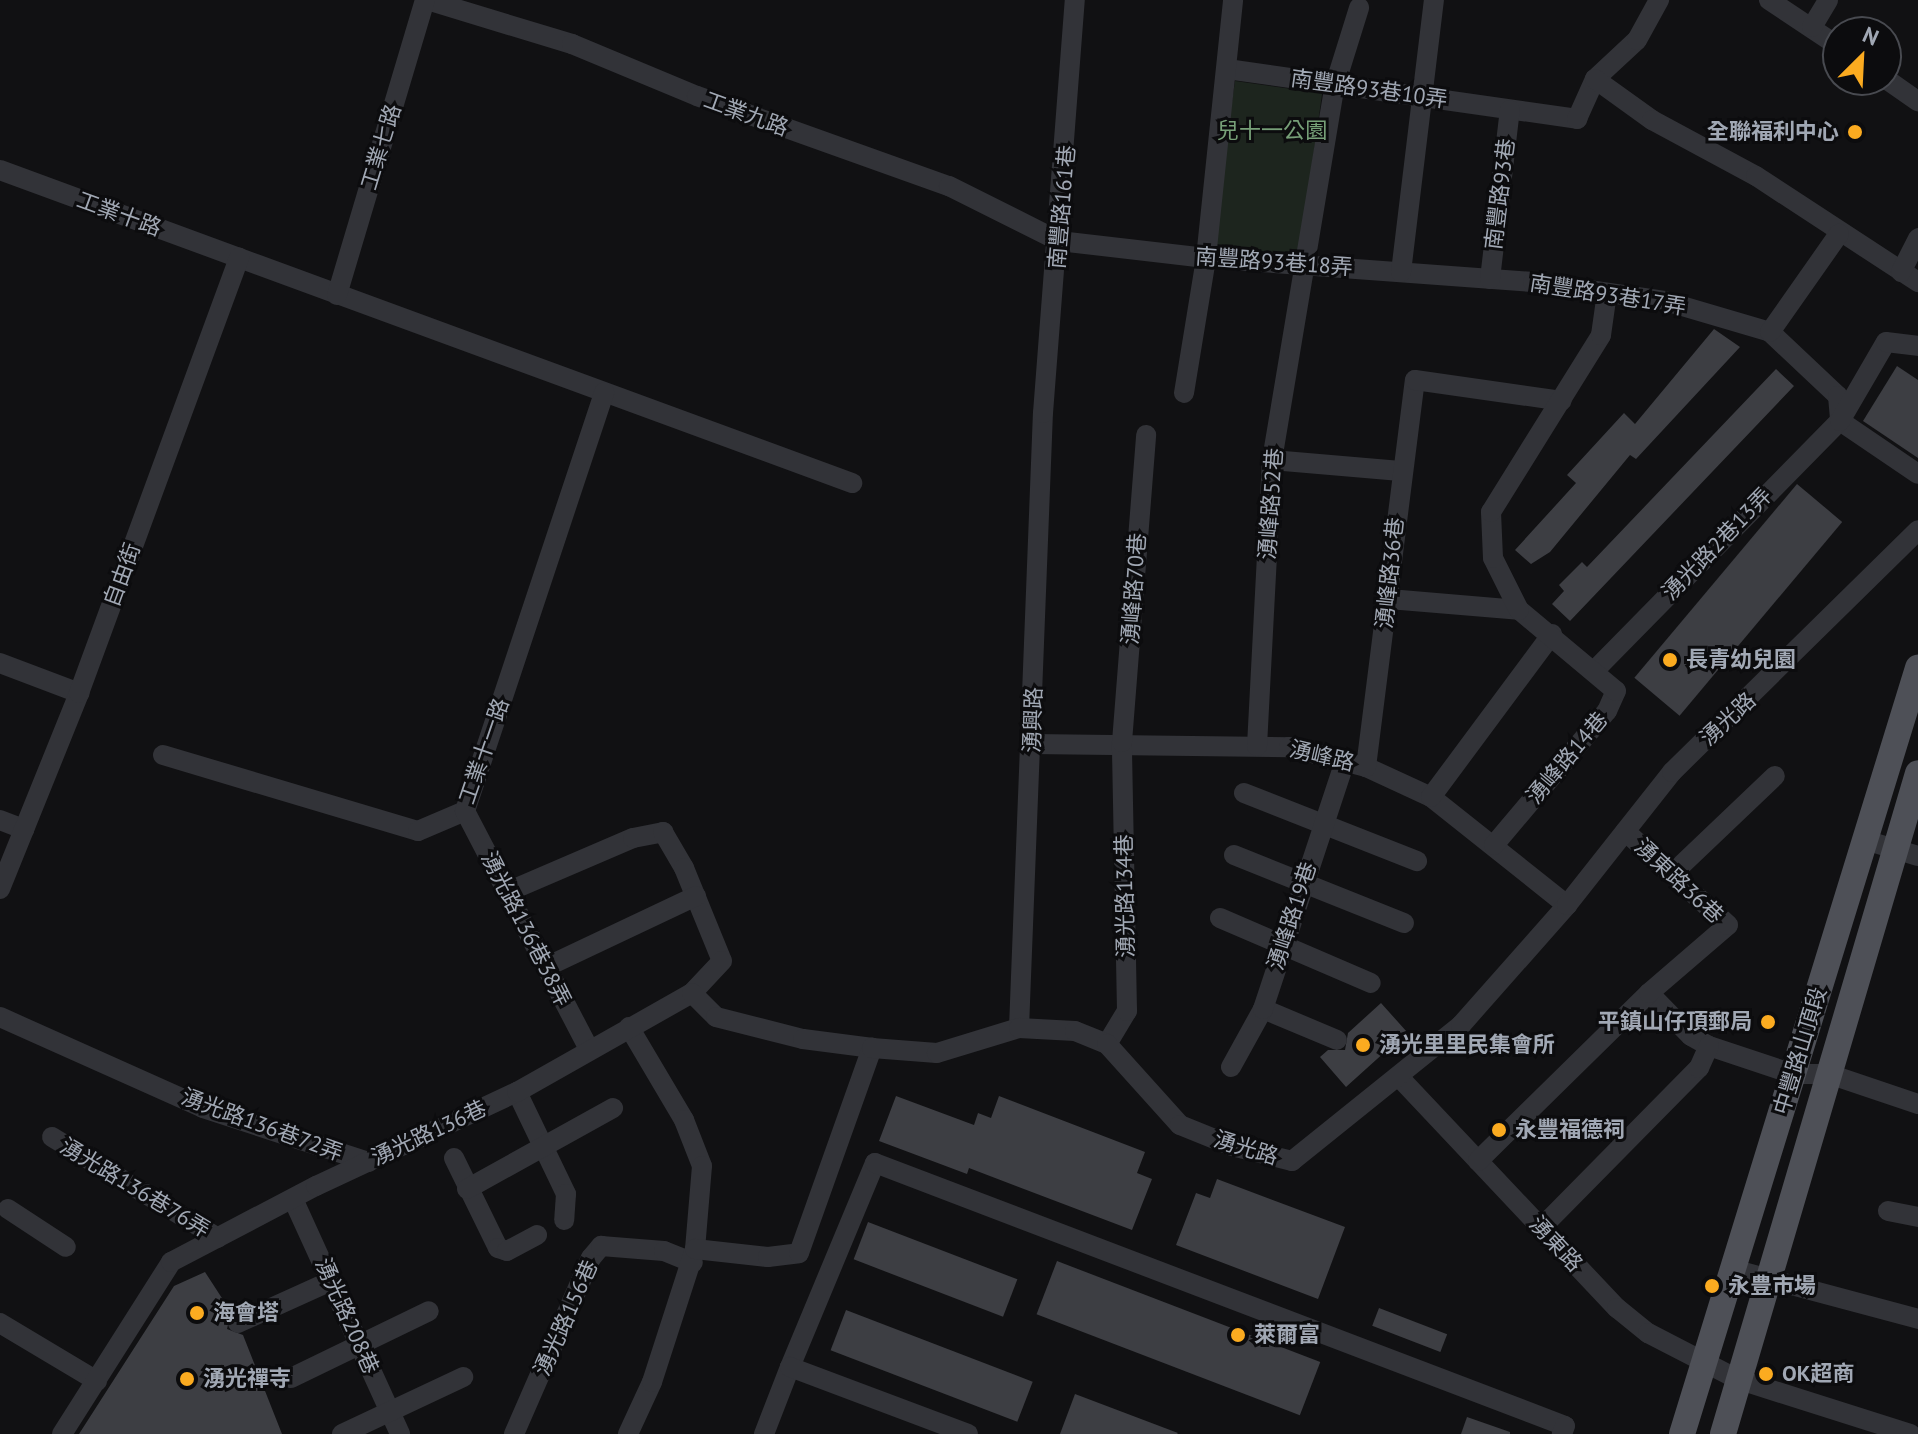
<!DOCTYPE html>
<html>
<head>
<meta charset="utf-8">
<style>
	body { margin:0 }
	#map { position:relative; width:1918px; height:1434px; overflow:hidden; background:#111113; font-family:"PT Sans","Noto Sans TC",sans-serif }
	div>[style] { position:absolute }
	[style*='--x'] { left:calc(var(--x)*1px); top:calc(var(--y)*1px); width:calc(var(--w)*1px); rotate:calc(var(--a)*1deg) }
	.green>* { inset:0; background:#1d251e; transform-origin:0 0 }
	.building>* { inset:0; background:#3d3e43; transform-origin:0 0 }
	.minor>* { height:20px; margin:-10px; padding:0 10px; transform-origin:10px; border-radius:10px; background:#323338 }
	.major>* { height:26px; margin:-13px; padding:0 13px; transform-origin:13px; border-radius:13px; background:#4e5057 }
	.dots>* { width:22px; height:22px; translate:-50% -50%; box-sizing:border-box; border:4px solid #0c0c0e; border-radius:50% }
	span { translate:-50% -50%; white-space:nowrap; text-align:center; line-height:1.15; -webkit-text-stroke:6px #0c0c0e; paint-order:stroke }
	.street-label { font-size:22px; color:#a1a8b4 }
	.park-label { font-size:22px; color:#77a078 }
	.poi-label { font-size:22px; color:#a1a8b4; font-weight:700 }
	.right { translate:-100% -50%; text-align:right }
	.left { translate:0 -50%; text-align:left }
	.north { position:absolute; left:1822px; top:16px; width:80px; height:80px; box-sizing:border-box; background:#0c0c0e; border:2px solid #484a50; border-radius:50%; rotate:24deg; font-size:22px; font-weight:700; line-height:32px; text-align:center; color:#a1a8b4 }
	.north::after { content:''; display:block; margin:auto; width:28px; height:36px; background:#fbab20; clip-path:polygon(50% 0,100% 100%,50% 72%,0 100%) }
</style>
</head>
<body>
<div id="map">
	<div class="green">
		<div style="left:1235px;top:81px;width:88px;height:169px;rotate:8deg"></div>
	</div>
	<div class="building">
		<div style="clip-path:polygon(1714px 329px,1740px 347px,1636px 459px,1630px 455px,1550px 552px,1531px 564px,1515px 550px,1576px 483px,1567px 475px,1624px 413px,1635px 424px)"></div>
		<div style="clip-path:polygon(1897px 366px,1918px 380px,1918px 458px,1863px 421px)"></div>
		<div style="clip-path:polygon(1776px 369px,1794px 386px,1570px 621px,1552px 604px,1564px 591px,1559px 585px,1582px 562px,1587px 567px)"></div>
		<div style="left:1797px;top:484px;width:59px;height:253px;rotate:40deg"></div>
		<div style="clip-path:polygon(1381px 1003px,1407px 1032px,1346px 1087px,1320px 1057px,1328px 1050px,1345px 1050px,1348px 1033px)"></div>
		<div style="clip-path:polygon(896px 1096px,974px 1125px,978px 1113px,991px 1118px,999px 1096px,1145px 1152px,1137px 1173px,1152px 1179px,1132px 1230px,969px 1168px,967px 1174px,879px 1141px)"></div>
		<div style="clip-path:polygon(1217px 1179px,1345px 1227px,1318px 1299px,1176px 1245px,1196px 1193px,1210px 1198px)"></div>
		<div style="left:868px;top:1222px;width:160px;height:40px;rotate:21deg"></div>
		<div style="left:1057px;top:1261px;width:282px;height:57px;rotate:21deg"></div>
		<div style="clip-path:polygon(205px 1272px,231px 1312px,227px 1329px,243px 1335px,282px 1434px,79px 1434px,174px 1286px)"></div>
		<div style="left:1379px;top:1308px;width:73px;height:19px;rotate:21deg"></div>
		<div style="left:846px;top:1310px;width:200px;height:43px;rotate:21deg"></div>
		<div style="clip-path:polygon(1075px 1394px,1178px 1433px,1177px 1434px,1060px 1434px)"></div>
		<div style="clip-path:polygon(1467px 1417px,1510px 1432px,1510px 1434px,1461px 1434px)"></div>
	</div>
	<div class="minor">
		<div style="--x:427;--y:0;--w:152;--a:16.9"></div>
		<div style="--x:572;--y:44;--w:135;--a:22.6"></div>
		<div style="--x:697;--y:96;--w:268;--a:19.7"></div>
		<div style="--x:949;--y:186;--w:123;--a:26.6"></div>
		<div style="--x:1059;--y:241;--w:148;--a:6.6"></div>
		<div style="--x:1206;--y:258;--w:328;--a:4.2"></div>
		<div style="--x:1533;--y:282;--w:133;--a:8.2"></div>
		<div style="--x:1665;--y:301;--w:109;--a:16.4"></div>
		<div style="--x:1770;--y:332;--w:93;--a:43.3"></div>
		<div style="--x:1838;--y:396;--w:25;--a:85"></div>
		<div style="--x:1840;--y:421;--w:94;--a:34.2"></div>
		<div style="--x:1769;--y:0;--w:83;--a:33.7"></div>
		<div style="--x:1812;--y:27;--w:31;--a:-59"></div>
		<div style="--x:1227;--y:69;--w:354;--a:8.1"></div>
		<div style="--x:1577;--y:119;--w:44;--a:-65.8"></div>
		<div style="--x:1595;--y:79;--w:57;--a:-42.9"></div>
		<div style="--x:1637;--y:40;--w:46;--a:-61.2"></div>
		<div style="--x:1595;--y:79;--w:70;--a:35.7"></div>
		<div style="--x:1652;--y:120;--w:118;--a:28.3"></div>
		<div style="--x:1756;--y:176;--w:194;--a:33.2"></div>
		<div style="--x:1886;--y:79;--w:39;--a:35"></div>
		<div style="--x:0;--y:170;--w:908;--a:20.17"></div>
		<div style="--x:1401;--y:272;--w:274;--a:-83.1"></div>
		<div style="--x:1901;--y:272;--w:38;--a:-63"></div>
		<div style="--x:1490;--y:279;--w:170;--a:-83.3"></div>
		<div style="--x:337;--y:295;--w:308;--a:-73.4"></div>
		<div style="--x:1770;--y:332;--w:120;--a:-54.9"></div>
		<div style="--x:1184;--y:393;--w:137;--a:-80.7"></div>
		<div style="--x:1206;--y:258;--w:259;--a:-84"></div>
		<div style="--x:1272;--y:460;--w:129;--a:4.9"></div>
		<div style="--x:1389;--y:599;--w:130;--a:4.8"></div>
		<div style="--x:0;--y:663;--w:85;--a:20.8"></div>
		<div style="--x:1596;--y:669;--w:348;--a:-45.5"></div>
		<div style="--x:1840;--y:421;--w:91;--a:-59.8"></div>
		<div style="--x:1886;--y:342;--w:32;--a:7"></div>
		<div style="--x:1032;--y:744;--w:257;--a:0.7"></div>
		<div style="--x:1289;--y:747;--w:80;--a:14.6"></div>
		<div style="--x:1366;--y:767;--w:72;--a:24.8"></div>
		<div style="--x:1431;--y:797;--w:174;--a:38.5"></div>
		<div style="--x:1257;--y:746;--w:286;--a:-87"></div>
		<div style="--x:1272;--y:460;--w:380;--a:-80.5"></div>
		<div style="--x:1335;--y:85;--w:81;--a:-72.7"></div>
		<div style="--x:163;--y:755;--w:266;--a:16.6"></div>
		<div style="--x:418;--y:831;--w:51;--a:-23.1"></div>
		<div style="--x:465;--y:811;--w:441;--a:-71.6"></div>
		<div style="--x:1366;--y:767;--w:390;--a:-82.8"></div>
		<div style="--x:1415;--y:380;--w:148;--a:8.1"></div>
		<div style="--x:1244;--y:793;--w:186;--a:21.5"></div>
		<div style="--x:1431;--y:797;--w:203;--a:-53.4"></div>
		<div style="--x:465;--y:811;--w:266;--a:62.5"></div>
		<div style="--x:0;--y:820;--w:26;--a:21"></div>
		<div style="--x:1865;--y:840;--w:55;--a:16.8"></div>
		<div style="--x:1494;--y:845;--w:175;--a:-49.9"></div>
		<div style="--x:1607;--y:711;--w:22;--a:-66"></div>
		<div style="--x:1616;--y:691;--w:126;--a:-140.1"></div>
		<div style="--x:1519;--y:610;--w:58;--a:-116.6"></div>
		<div style="--x:1493;--y:558;--w:46;--a:-92.5"></div>
		<div style="--x:1491;--y:512;--w:208;--a:-58.1"></div>
		<div style="--x:1601;--y:335;--w:42;--a:-81.9"></div>
		<div style="--x:1234;--y:855;--w:183;--a:21.8"></div>
		<div style="--x:1672;--y:874;--w:142;--a:-43.6"></div>
		<div style="--x:0;--y:889;--w:211;--a:-68"></div>
		<div style="--x:79;--y:693;--w:464;--a:-69.8"></div>
		<div style="--x:507;--y:892;--w:137;--a:-23.2"></div>
		<div style="--x:633;--y:838;--w:31;--a:-11"></div>
		<div style="--x:663;--y:832;--w:42;--a:59.7"></div>
		<div style="--x:684;--y:868;--w:100;--a:67.8"></div>
		<div style="--x:722;--y:961;--w:44;--a:133.2"></div>
		<div style="--x:1220;--y:918;--w:164;--a:23.3"></div>
		<div style="--x:546;--y:967;--w:166;--a:-25.3"></div>
		<div style="--x:1649;--y:993;--w:60;--a:45.7"></div>
		<div style="--x:1691;--y:1036;--w:21;--a:29"></div>
		<div style="--x:1709;--y:1046;--w:89;--a:18.4"></div>
		<div style="--x:1793;--y:1074;--w:36;--a:0"></div>
		<div style="--x:1829;--y:1074;--w:94;--a:18.6"></div>
		<div style="--x:1263;--y:1009;--w:80;--a:22.7"></div>
		<div style="--x:0;--y:1017;--w:222;--a:24.1"></div>
		<div style="--x:203;--y:1108;--w:174;--a:18.1"></div>
		<div style="--x:629;--y:1027;--w:108;--a:59.4"></div>
		<div style="--x:684;--y:1120;--w:49;--a:68.6"></div>
		<div style="--x:702;--y:1166;--w:83;--a:94.8"></div>
		<div style="--x:1019;--y:1028;--w:615;--a:-87.77"></div>
		<div style="--x:1043;--y:413;--w:414;--a:-85.6"></div>
		<div style="--x:1107;--y:1044;--w:39;--a:-59"></div>
		<div style="--x:1127;--y:1011;--w:269;--a:-91.1"></div>
		<div style="--x:1122;--y:742;--w:308;--a:-85.5"></div>
		<div style="--x:1231;--y:1067;--w:66;--a:-61.1"></div>
		<div style="--x:1263;--y:1009;--w:261;--a:-71.7"></div>
		<div style="--x:1399;--y:1077;--w:318;--a:46.7"></div>
		<div style="--x:1617;--y:1308;--w:40;--a:39"></div>
		<div style="--x:1648;--y:1333;--w:100;--a:27.3"></div>
		<div style="--x:1737;--y:1379;--w:182;--a:17.6"></div>
		<div style="--x:517;--y:1092;--w:113;--a:64.3"></div>
		<div style="--x:566;--y:1194;--w:26;--a:94"></div>
		<div style="--x:52;--y:1137;--w:194;--a:31.3"></div>
		<div style="--x:454;--y:1158;--w:100;--a:63.9"></div>
		<div style="--x:498;--y:1248;--w:9;--a:18"></div>
		<div style="--x:507;--y:1251;--w:34;--a:-28"></div>
		<div style="--x:1478;--y:1161;--w:240;--a:-44.5"></div>
		<div style="--x:1649;--y:993;--w:104;--a:-40.7"></div>
		<div style="--x:1728;--y:925;--w:139;--a:-137.6"></div>
		<div style="--x:467;--y:1189;--w:167;--a:-29"></div>
		<div style="--x:293;--y:1199;--w:258;--a:65.5"></div>
		<div style="--x:8;--y:1209;--w:69;--a:33.2"></div>
		<div style="--x:1888;--y:1211;--w:31;--a:11"></div>
		<div style="--x:1541;--y:1228;--w:225;--a:-45.4"></div>
		<div style="--x:1699;--y:1068;--w:24;--a:-66"></div>
		<div style="--x:1732;--y:1269;--w:193;--a:15"></div>
		<div style="--x:0;--y:1323;--w:113;--a:30.9"></div>
		<div style="--x:238;--y:1323;--w:104;--a:-24.4"></div>
		<div style="--x:790;--y:1367;--w:221;--a:-67.4"></div>
		<div style="--x:875;--y:1163;--w:738;--a:20.86"></div>
		<div style="--x:1565;--y:1426;--w:9;--a:111"></div>
		<div style="--x:291;--y:1378;--w:153;--a:-25.9"></div>
		<div style="--x:62;--y:1434;--w:204;--a:-57.6"></div>
		<div style="--x:171;--y:1262;--w:164;--a:-27.7"></div>
		<div style="--x:316;--y:1186;--w:222;--a:-25.1"></div>
		<div style="--x:517;--y:1092;--w:201;--a:-29.5"></div>
		<div style="--x:692;--y:993;--w:34;--a:45"></div>
		<div style="--x:716;--y:1017;--w:90;--a:14.2"></div>
		<div style="--x:803;--y:1039;--w:70;--a:7.4"></div>
		<div style="--x:342;--y:1434;--w:134;--a:-25.2"></div>
		<div style="--x:514;--y:1434;--w:192;--a:-66.4"></div>
		<div style="--x:591;--y:1258;--w:16;--a:-50"></div>
		<div style="--x:601;--y:1246;--w:63;--a:4.5"></div>
		<div style="--x:664;--y:1251;--w:31;--a:22"></div>
		<div style="--x:628;--y:1434;--w:57;--a:-65.2"></div>
		<div style="--x:652;--y:1382;--w:140;--a:-72.1"></div>
		<div style="--x:695;--y:1249;--w:73;--a:6.3"></div>
		<div style="--x:768;--y:1257;--w:31;--a:-7"></div>
		<div style="--x:799;--y:1253;--w:218;--a:-70.4"></div>
		<div style="--x:872;--y:1048;--w:65;--a:4.4"></div>
		<div style="--x:937;--y:1053;--w:86;--a:-17"></div>
		<div style="--x:1019;--y:1028;--w:56;--a:3.1"></div>
		<div style="--x:1075;--y:1031;--w:35;--a:22"></div>
		<div style="--x:1107;--y:1044;--w:109;--a:48"></div>
		<div style="--x:1180;--y:1125;--w:56;--a:22"></div>
		<div style="--x:1232;--y:1146;--w:62;--a:14"></div>
		<div style="--x:1292;--y:1161;--w:217;--a:-38.8"></div>
		<div style="--x:1461;--y:1025;--w:160;--a:-48.5"></div>
		<div style="--x:1567;--y:905;--w:169;--a:-51.7"></div>
		<div style="--x:1672;--y:772;--w:345;--a:-44.5"></div>
		<div style="--x:764;--y:1434;--w:72;--a:-68.8"></div>
		<div style="--x:790;--y:1367;--w:190;--a:20.6"></div>
	</div>
	<div class="major">
		<div style="--x:1682;--y:1434;--w:802;--a:-72.88"></div>
		<div style="--x:1723;--y:1434;--w:689;--a:-73.56"></div>
	</div>
	<div class="dots">
		<div style="left:1855px;top:132px;background:#fbab20"></div>
		<div style="left:1670px;top:660px;background:#fbab20"></div>
		<div style="left:1768px;top:1022px;background:#fbab20"></div>
		<div style="left:1363px;top:1045px;background:#fbab20"></div>
		<div style="left:1499px;top:1130px;background:#fbab20"></div>
		<div style="left:1712px;top:1286px;background:#fbab20"></div>
		<div style="left:197px;top:1313px;background:#fbab20"></div>
		<div style="left:1238px;top:1335px;background:#fbab20"></div>
		<div style="left:1766px;top:1374px;background:#fbab20"></div>
		<div style="left:187px;top:1379px;background:#fbab20"></div>
	</div>
	<div class="street-label">
		<span style="left:1369px;top:89px;rotate:8deg">南豐路93巷10弄</span>
		<span style="left:746px;top:114px;rotate:20deg">工業九路</span>
		<span style="left:381px;top:147px;rotate:-73deg">工業七路</span>
		<span style="left:1500px;top:194px;rotate:-83deg">南豐路93巷</span>
		<span style="left:1062px;top:207px;rotate:-85deg">南豐路161巷</span>
		<span style="left:119px;top:214px;rotate:20deg">工業十路</span>
		<span style="left:1274px;top:262px;rotate:4deg">南豐路93巷18弄</span>
		<span style="left:1608px;top:295px;rotate:9deg">南豐路93巷17弄</span>
		<span style="left:1271px;top:504px;rotate:-86deg">湧峰路52巷</span>
		<span style="left:1717px;top:544px;rotate:-46deg">湧光路2巷13弄</span>
		<span style="left:1390px;top:573px;rotate:-84deg">湧峰路36巷</span>
		<span style="left:122px;top:575px;rotate:-70deg">自由街</span>
		<span style="left:1134px;top:589px;rotate:-86deg">湧峰路70巷</span>
		<span style="left:1728px;top:719px;rotate:-43deg">湧光路</span>
		<span style="left:1033px;top:720px;rotate:-88deg">湧興路</span>
		<span style="left:484px;top:751px;rotate:-71deg">工業十一路</span>
		<span style="left:1322px;top:756px;rotate:13deg">湧峰路</span>
		<span style="left:1567px;top:758px;rotate:-50deg">湧峰路14巷</span>
		<span style="left:1679px;top:881px;rotate:43deg">湧東路36巷</span>
		<span style="left:1125px;top:896px;rotate:-91deg">湧光路134巷</span>
		<span style="left:1292px;top:916px;rotate:-72deg">湧峰路19巷</span>
		<span style="left:526px;top:929px;rotate:63deg">湧光路136巷38弄</span>
		<span style="left:1800px;top:1051px;rotate:-73deg">中豐路山頂段</span>
		<span style="left:262px;top:1125px;rotate:20deg">湧光路136巷72弄</span>
		<span style="left:429px;top:1133px;rotate:-25deg">湧光路136巷</span>
		<span style="left:1246px;top:1148px;rotate:17deg">湧光路</span>
		<span style="left:135px;top:1188px;rotate:31deg">湧光路136巷76弄</span>
		<span style="left:1556px;top:1244px;rotate:47deg">湧東路</span>
		<span style="left:347px;top:1316px;rotate:66deg">湧光路208巷</span>
		<span style="left:566px;top:1318px;rotate:-66deg">湧光路156巷</span>
	</div>
	<div class="park-label">
		<span style="left:1272px;top:131px">兒十一公園</span>
	</div>
	<div class="poi-label">
		<span class="right" style="left:1839px;top:132px">全聯福利中心</span>
		<span class="left" style="left:1686px;top:660px">長青幼兒園</span>
		<span class="right" style="left:1752px;top:1022px">平鎮山仔頂郵局</span>
		<span class="left" style="left:1379px;top:1045px">湧光里里民集會所</span>
		<span class="left" style="left:1515px;top:1130px">永豐福德祠</span>
		<span class="left" style="left:1728px;top:1286px">永豊市場</span>
		<span class="left" style="left:213px;top:1313px">海會塔</span>
		<span class="left" style="left:1254px;top:1335px">萊爾富</span>
		<span class="left" style="left:1782px;top:1374px">OK超商</span>
		<span class="left" style="left:203px;top:1379px">湧光禪寺</span>
	</div>
	<div class="north">N</div>
</div>
</body>
</html>
